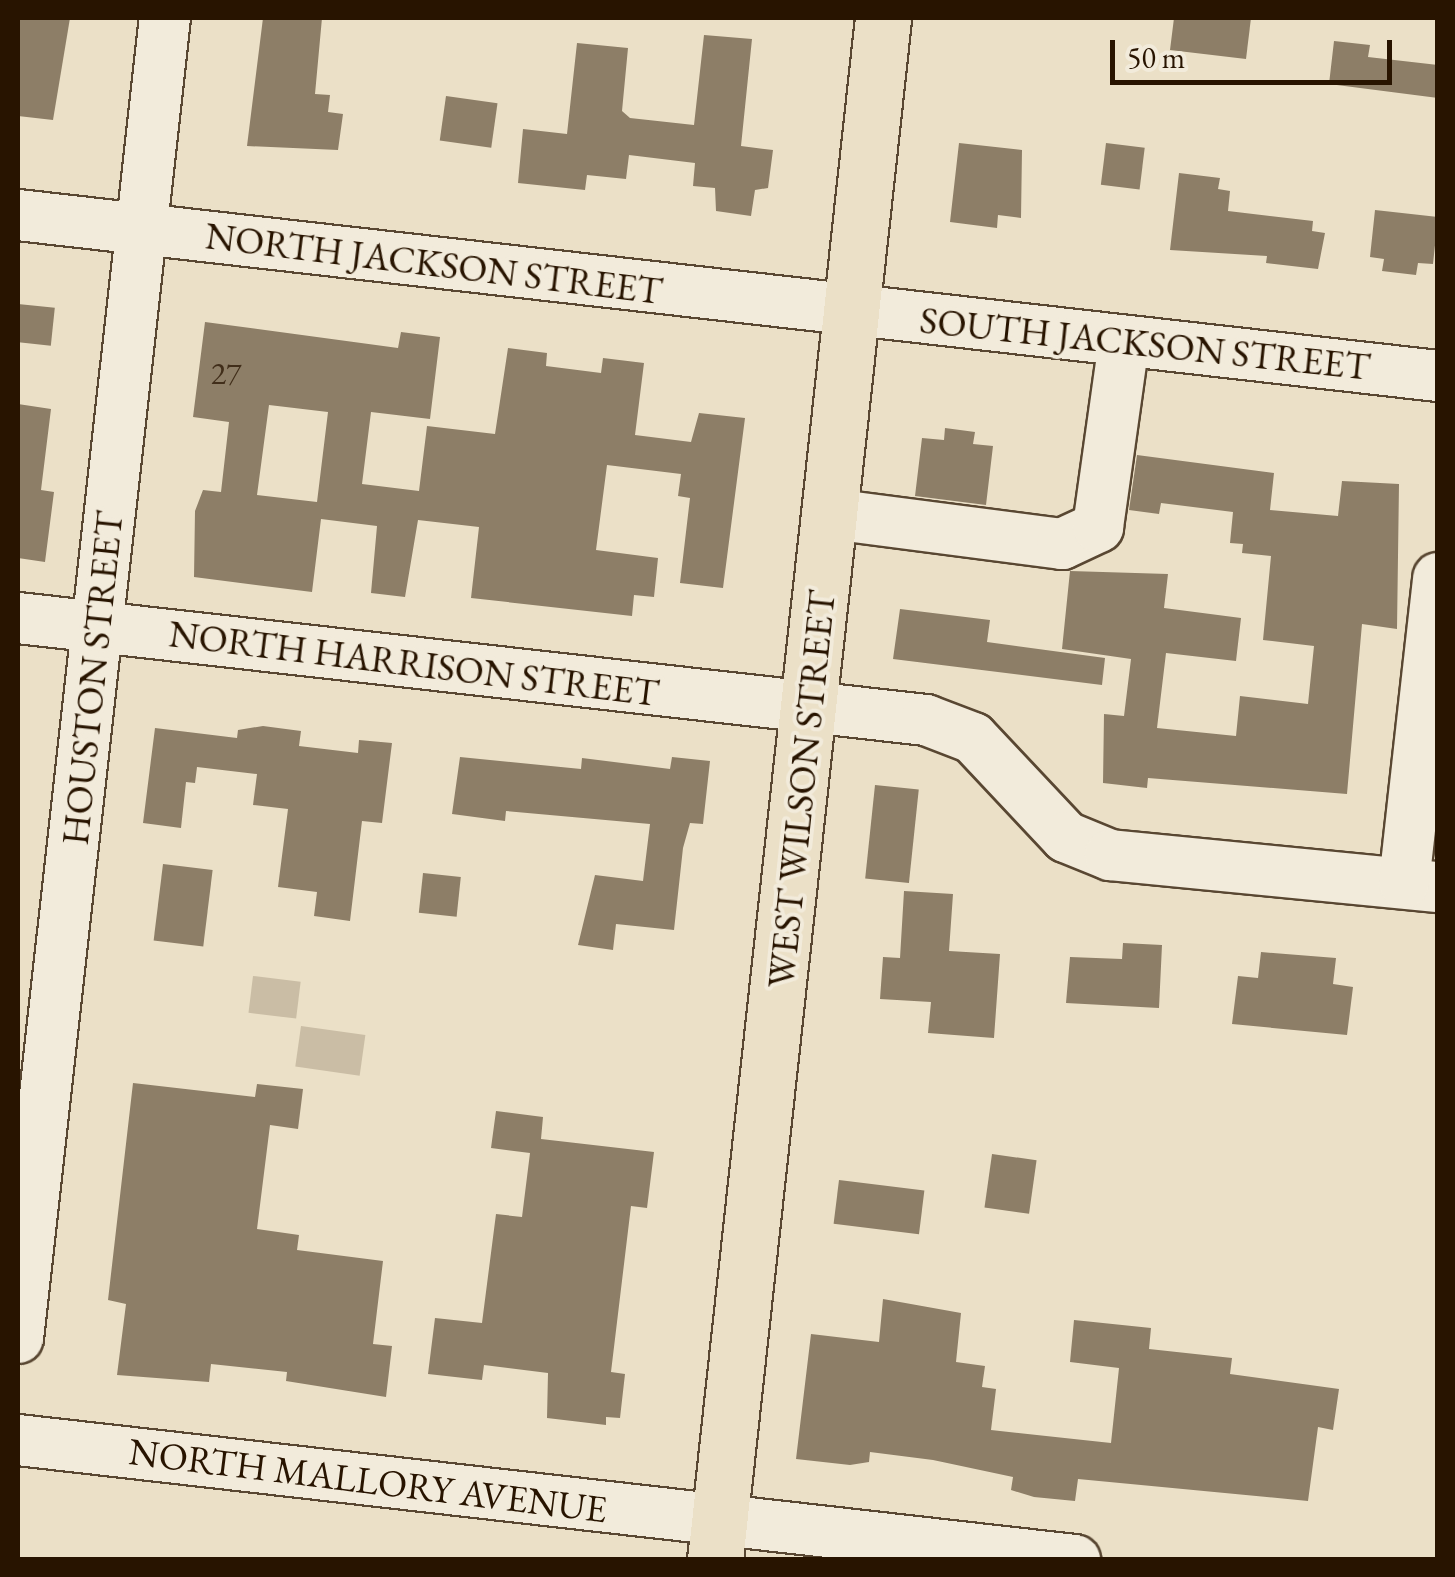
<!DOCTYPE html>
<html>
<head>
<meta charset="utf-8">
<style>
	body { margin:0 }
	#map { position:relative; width:1455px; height:1577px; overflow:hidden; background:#ebe0c7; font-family:"EB Garamond",serif }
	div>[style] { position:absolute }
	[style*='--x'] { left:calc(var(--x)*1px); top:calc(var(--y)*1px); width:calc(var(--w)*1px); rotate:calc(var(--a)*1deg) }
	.green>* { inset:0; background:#cabda5; transform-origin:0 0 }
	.building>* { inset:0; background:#8d7e67; transform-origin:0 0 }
	.roads { filter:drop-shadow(2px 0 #594732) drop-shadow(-2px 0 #594732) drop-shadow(0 2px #594732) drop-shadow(0 -2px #594732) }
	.minor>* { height:50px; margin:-25px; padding:0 25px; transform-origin:25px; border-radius:25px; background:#f2ebdb }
	.major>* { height:55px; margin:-27.5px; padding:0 27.5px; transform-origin:27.5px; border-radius:27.5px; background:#ebe0c7 }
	span { translate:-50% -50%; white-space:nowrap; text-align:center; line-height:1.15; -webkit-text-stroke:8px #f2ebdb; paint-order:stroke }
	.number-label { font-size:32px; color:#412e1a }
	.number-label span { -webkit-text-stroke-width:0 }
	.street-label { font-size:38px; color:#281400 }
	.frame { position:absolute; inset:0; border:20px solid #281400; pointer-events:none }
	.scale { position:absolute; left:1110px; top:40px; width:282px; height:45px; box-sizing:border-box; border:5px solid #281400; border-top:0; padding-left:12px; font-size:30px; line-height:35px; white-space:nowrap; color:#281400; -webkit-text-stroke:8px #f2ebdb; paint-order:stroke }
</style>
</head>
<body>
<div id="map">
	<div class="green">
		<div style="left:253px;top:976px;width:48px;height:37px;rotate:7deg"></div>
		<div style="left:301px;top:1026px;width:65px;height:41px;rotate:8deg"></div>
	</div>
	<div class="building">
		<div style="clip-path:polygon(18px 18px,70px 18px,53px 120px,18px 116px)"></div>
		<div style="clip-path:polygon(263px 18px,322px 18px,315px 94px,330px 95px,328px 112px,343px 114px,338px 150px,247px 146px)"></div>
		<div style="clip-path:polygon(1174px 18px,1251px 18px,1246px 59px,1170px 50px)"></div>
		<div style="clip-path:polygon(704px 35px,752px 39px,741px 146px,773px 150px,768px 188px,755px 190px,751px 216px,716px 211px,715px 188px,693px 186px,695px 163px,629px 155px,626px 179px,587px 175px,585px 190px,518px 183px,523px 129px,567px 134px,577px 43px,628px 48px,622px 111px,630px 118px,694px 125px)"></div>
		<div style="clip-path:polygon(1334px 41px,1370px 45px,1368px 57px,1438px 65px,1438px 98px,1329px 84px)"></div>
		<div style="left:446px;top:96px;width:52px;height:45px;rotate:8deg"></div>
		<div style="clip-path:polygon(959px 143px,1022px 150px,1021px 218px,998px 215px,997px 228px,950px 222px)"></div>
		<div style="left:1106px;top:143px;width:39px;height:42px;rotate:7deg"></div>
		<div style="clip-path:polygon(1179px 173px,1220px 178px,1218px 189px,1230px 191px,1228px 211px,1313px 221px,1312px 231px,1325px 233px,1318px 269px,1266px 263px,1267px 256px,1170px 250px)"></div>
		<div style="clip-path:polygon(1375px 210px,1438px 217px,1433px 264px,1418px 263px,1416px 275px,1382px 271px,1384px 259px,1370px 257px)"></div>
		<div style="left:18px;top:304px;width:37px;height:38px;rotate:6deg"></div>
		<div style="clip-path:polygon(evenodd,205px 322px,398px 348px,401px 332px,440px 337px,430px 419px,371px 412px,362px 484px,419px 491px,427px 426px,495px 434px,508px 348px,547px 353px,546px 366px,601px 373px,603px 358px,644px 363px,635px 435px,691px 442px,699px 413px,745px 418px,723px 588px,680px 583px,690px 498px,678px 496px,681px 474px,607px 465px,596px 550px,658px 558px,654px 597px,634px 595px,632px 616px,471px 598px,479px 527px,418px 520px,405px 597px,371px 593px,377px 526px,321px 519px,312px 592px,194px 577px,195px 511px,203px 490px,221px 492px,229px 422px,193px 417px,205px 322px,269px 405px,328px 412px,317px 502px,257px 495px,269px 405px)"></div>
		<div style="clip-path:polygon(18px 404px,51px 409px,41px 490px,54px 492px,45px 562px,18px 558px)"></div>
		<div style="clip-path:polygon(945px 428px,975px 432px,973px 444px,993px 446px,986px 505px,915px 496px,922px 438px,944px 440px)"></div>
		<div style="clip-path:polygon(1137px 455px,1274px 473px,1270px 510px,1338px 516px,1342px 481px,1399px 484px,1397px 629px,1362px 624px,1347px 794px,1148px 778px,1147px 788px,1103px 783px,1104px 714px,1124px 716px,1131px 659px,1062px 649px,1070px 571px,1168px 574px,1164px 608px,1241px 618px,1236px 661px,1166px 653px,1157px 728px,1236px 736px,1240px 696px,1308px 704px,1314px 646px,1263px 640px,1271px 556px,1242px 553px,1243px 544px,1230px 543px,1233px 512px,1161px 503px,1159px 514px,1129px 510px)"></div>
		<div style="clip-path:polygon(900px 609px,990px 620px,987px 642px,1105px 658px,1102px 685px,893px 659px)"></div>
		<div style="clip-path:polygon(263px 726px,301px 731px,299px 746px,358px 753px,359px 740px,392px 743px,382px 823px,362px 821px,350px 921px,314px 916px,317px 892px,278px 887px,288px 809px,253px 805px,257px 774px,197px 767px,195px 783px,186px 782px,181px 828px,143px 823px,155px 728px,237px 738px,238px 730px)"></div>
		<div style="clip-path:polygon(460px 757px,581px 769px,582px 758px,670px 769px,672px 757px,710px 761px,703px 824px,690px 823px,683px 848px,674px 930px,616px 924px,613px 950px,578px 945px,595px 875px,643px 881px,650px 824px,506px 811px,505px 821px,452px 814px)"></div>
		<div style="left:875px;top:785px;width:44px;height:94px;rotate:6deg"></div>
		<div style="left:163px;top:864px;width:50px;height:77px;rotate:7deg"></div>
		<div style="left:423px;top:873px;width:38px;height:40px;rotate:6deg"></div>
		<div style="clip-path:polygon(904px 891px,953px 894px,949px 951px,1000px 954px,994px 1038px,928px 1033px,931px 1002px,880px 999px,883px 957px,900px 958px)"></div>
		<div style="clip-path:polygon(1123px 943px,1162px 945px,1159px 1008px,1066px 1003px,1070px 957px,1122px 959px)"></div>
		<div style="clip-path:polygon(1261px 952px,1336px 958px,1333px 984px,1353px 987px,1347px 1035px,1232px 1024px,1238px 976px,1258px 978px)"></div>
		<div style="clip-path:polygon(133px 1083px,255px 1097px,257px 1084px,303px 1089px,298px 1129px,270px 1125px,257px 1229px,299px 1235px,297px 1250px,383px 1261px,373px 1344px,392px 1346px,386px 1397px,286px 1381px,287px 1372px,211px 1364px,209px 1382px,117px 1375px,126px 1304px,108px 1300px)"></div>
		<div style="clip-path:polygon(496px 1111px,543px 1117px,541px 1139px,654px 1152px,647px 1208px,631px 1206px,611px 1372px,625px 1374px,620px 1418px,606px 1417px,606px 1425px,547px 1418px,548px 1373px,484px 1365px,482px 1380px,428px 1374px,435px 1318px,482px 1323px,496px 1214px,522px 1217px,530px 1153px,491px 1148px)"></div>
		<div style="left:992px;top:1154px;width:45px;height:54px;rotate:8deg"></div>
		<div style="left:839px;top:1180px;width:86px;height:44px;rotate:7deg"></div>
		<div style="clip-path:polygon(883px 1299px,961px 1313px,956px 1362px,985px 1366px,982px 1387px,996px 1389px,991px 1430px,1111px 1443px,1119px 1368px,1070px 1362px,1074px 1320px,1151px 1328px,1149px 1349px,1232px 1358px,1230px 1374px,1339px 1389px,1333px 1430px,1318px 1427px,1308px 1501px,1078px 1479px,1075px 1501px,1034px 1497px,1011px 1490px,1013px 1477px,933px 1460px,870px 1452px,869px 1462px,850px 1465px,796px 1459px,811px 1334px,879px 1342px)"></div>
	</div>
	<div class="roads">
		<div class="minor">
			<div style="--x:18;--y:215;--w:1429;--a:6.47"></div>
			<div style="--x:831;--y:514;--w:233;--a:7.4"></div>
			<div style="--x:1062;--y:544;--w:40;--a:-25"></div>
			<div style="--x:1098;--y:527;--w:188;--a:-82"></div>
			<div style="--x:18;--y:618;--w:914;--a:6.41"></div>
			<div style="--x:926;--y:720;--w:50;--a:21"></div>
			<div style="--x:973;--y:738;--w:136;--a:46.8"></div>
			<div style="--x:1066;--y:837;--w:48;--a:22.2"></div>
			<div style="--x:1110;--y:855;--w:330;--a:5.6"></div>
			<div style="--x:1404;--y:883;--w:307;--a:-83.6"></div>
			<div style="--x:18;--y:1338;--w:1328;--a:-83.65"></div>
			<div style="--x:18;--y:1440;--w:1064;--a:6.48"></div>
		</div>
		<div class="major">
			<div style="--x:715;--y:1560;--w:1551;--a:-83.78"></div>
		</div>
	</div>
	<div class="number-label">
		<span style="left:226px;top:373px">27</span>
	</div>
	<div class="street-label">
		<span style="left:434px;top:263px;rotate:7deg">NORTH JACKSON STREET</span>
		<span style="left:1145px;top:343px;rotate:6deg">SOUTH JACKSON STREET</span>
		<span style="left:414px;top:663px;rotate:7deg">NORTH HARRISON STREET</span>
		<span style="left:92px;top:678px;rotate:-84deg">HOUSTON STREET</span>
		<span style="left:801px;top:789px;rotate:-84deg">WEST WILSON STREET</span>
		<span style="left:368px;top:1480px;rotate:7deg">NORTH MALLORY AVENUE</span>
	</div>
	<div class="frame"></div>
	<div class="scale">50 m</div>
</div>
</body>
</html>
